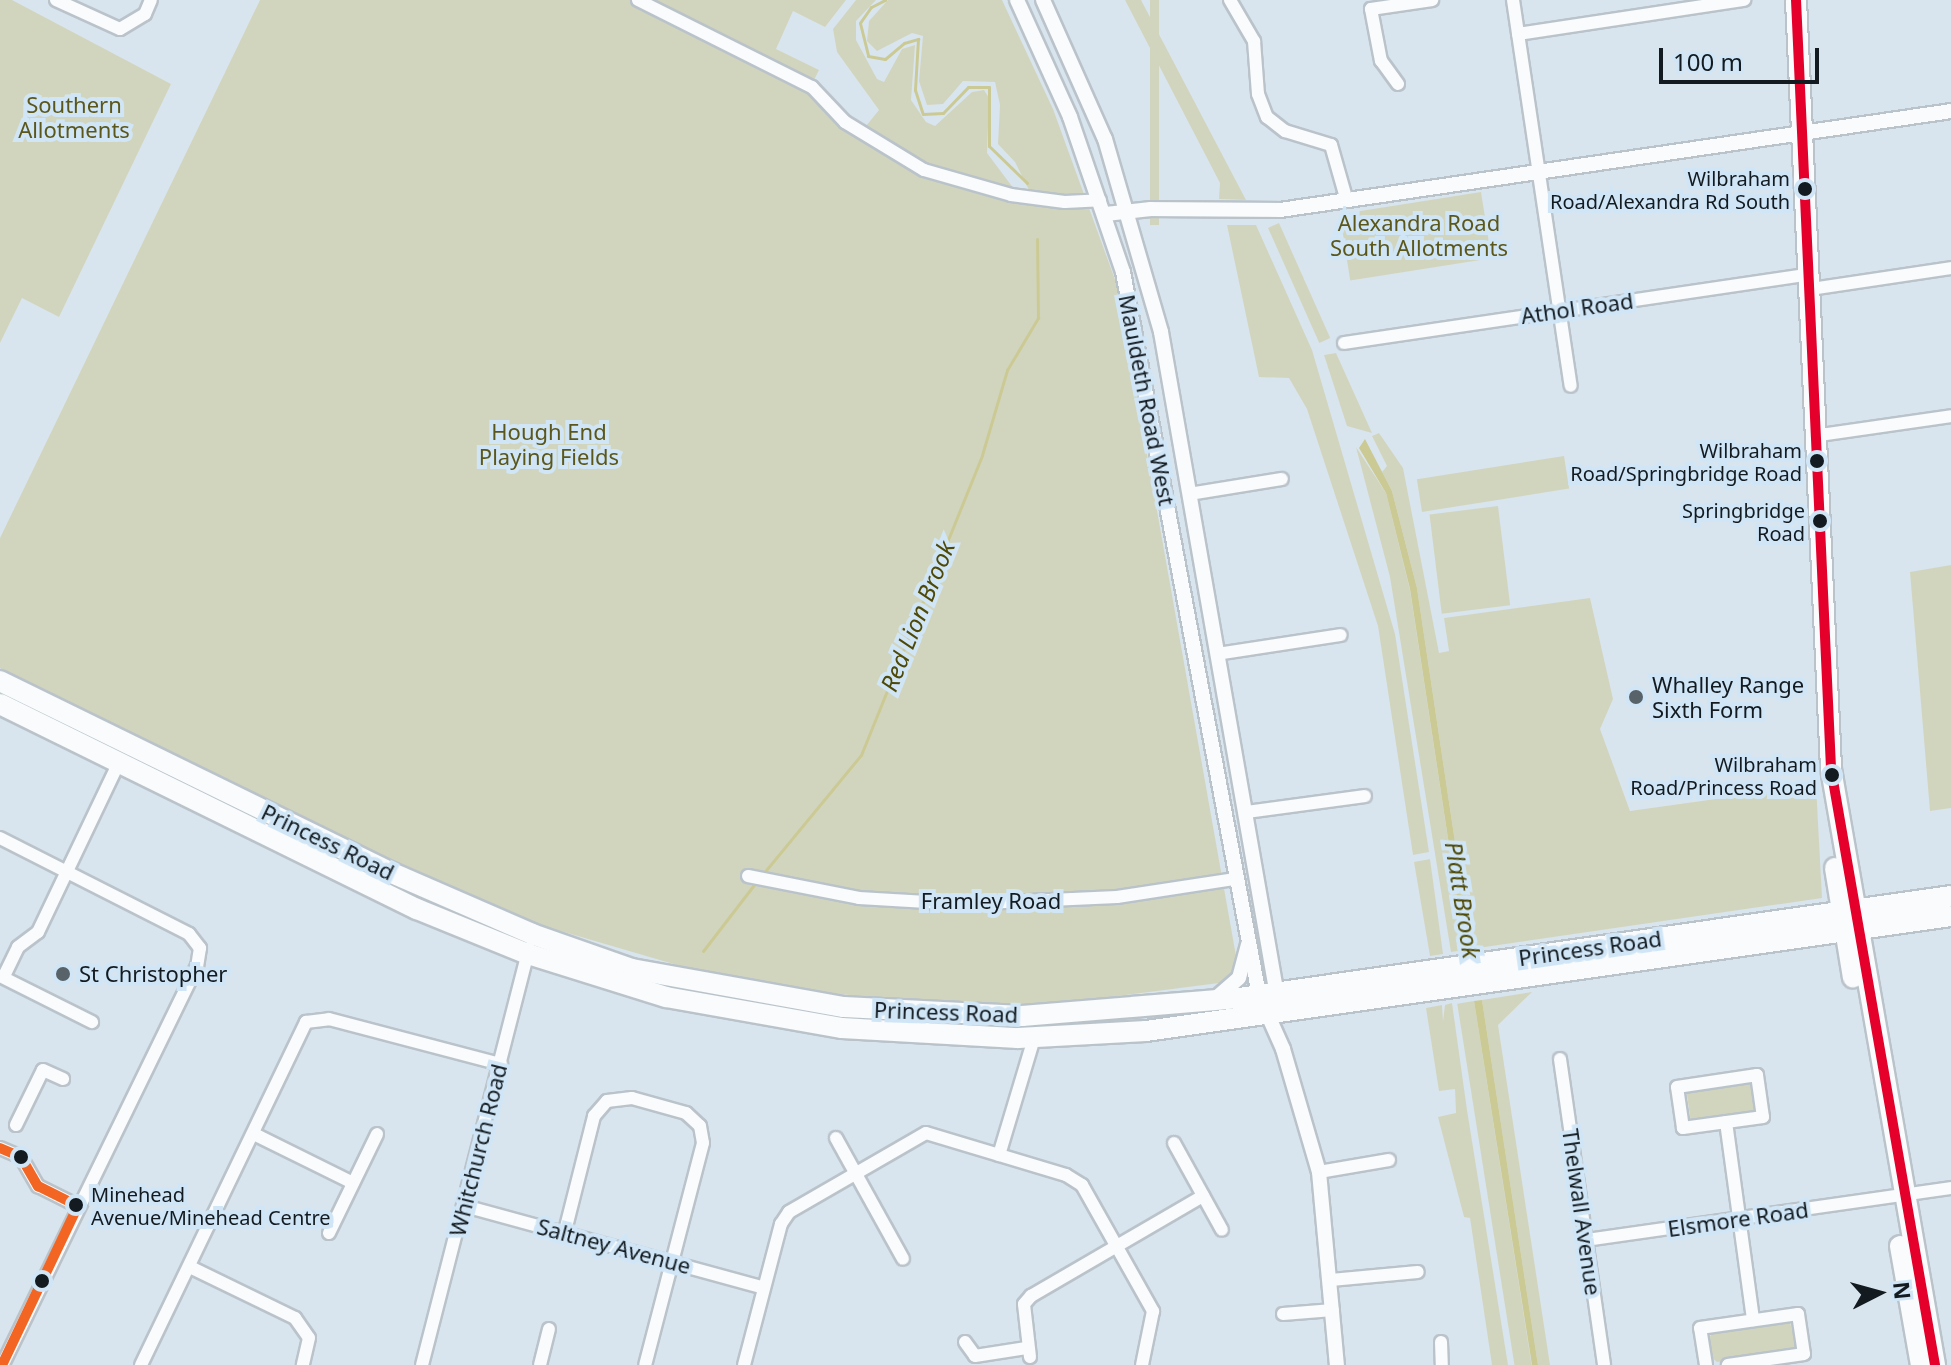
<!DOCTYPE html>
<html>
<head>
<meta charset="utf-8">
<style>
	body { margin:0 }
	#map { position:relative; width:1951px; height:1365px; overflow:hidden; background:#d9e5ee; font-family:"Noto Sans",sans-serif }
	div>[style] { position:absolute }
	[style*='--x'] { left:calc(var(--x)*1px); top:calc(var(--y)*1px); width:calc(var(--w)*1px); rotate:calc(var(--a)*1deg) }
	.green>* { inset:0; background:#d2d5be; transform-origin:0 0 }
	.water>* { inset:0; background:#ccca94 }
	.stream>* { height:3px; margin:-1.5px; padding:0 1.5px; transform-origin:1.5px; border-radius:1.5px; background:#ccca94 }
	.roads { filter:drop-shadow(2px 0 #bac3ca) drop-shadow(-2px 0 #bac3ca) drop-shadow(0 2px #bac3ca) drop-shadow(0 -2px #bac3ca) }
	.minor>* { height:12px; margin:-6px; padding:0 6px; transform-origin:6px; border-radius:6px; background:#f9fbfc }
	.tertiary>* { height:14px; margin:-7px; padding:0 7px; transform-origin:7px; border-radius:7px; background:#f9fbfc }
	.trunk>* { height:20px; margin:-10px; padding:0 10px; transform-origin:10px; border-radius:10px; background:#f9fbfc }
	.bus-1>* { height:10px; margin:-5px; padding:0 5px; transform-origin:5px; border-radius:5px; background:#e4002b }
	.bus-2>* { height:10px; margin:-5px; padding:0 5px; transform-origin:5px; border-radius:5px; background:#f26522 }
	.dots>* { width:22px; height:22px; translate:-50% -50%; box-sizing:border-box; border:4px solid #d0e6f7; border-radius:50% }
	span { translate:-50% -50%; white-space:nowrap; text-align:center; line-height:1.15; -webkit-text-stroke:8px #d0e6f7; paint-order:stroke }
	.bus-label { font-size:20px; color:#131b21 }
	.right { translate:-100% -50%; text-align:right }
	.left { translate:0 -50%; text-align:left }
	.park-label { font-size:22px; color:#5b5619 }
	.street-label { font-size:22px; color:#131b21 }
	.poi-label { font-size:22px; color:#131b21 }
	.water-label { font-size:24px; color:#4e4907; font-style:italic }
	.north { position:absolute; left:1839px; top:1253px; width:80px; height:80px; -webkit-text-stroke:6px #d0e6f7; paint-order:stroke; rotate:84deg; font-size:22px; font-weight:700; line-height:32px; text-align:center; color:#131b21 }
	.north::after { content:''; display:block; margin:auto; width:28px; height:36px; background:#131b21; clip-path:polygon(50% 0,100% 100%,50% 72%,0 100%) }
	.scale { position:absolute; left:1659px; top:48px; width:160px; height:36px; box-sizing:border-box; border:4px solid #131b21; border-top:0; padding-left:10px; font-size:24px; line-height:28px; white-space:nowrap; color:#131b21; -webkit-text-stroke:6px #d0e6f7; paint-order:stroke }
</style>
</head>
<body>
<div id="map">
	<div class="green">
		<div style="clip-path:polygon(0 0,12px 0,171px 84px,59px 317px,22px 298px,0 343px)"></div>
		<div style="clip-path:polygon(260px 0,846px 0,825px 27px,793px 11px,776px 49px,819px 70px,814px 80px,849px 116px,913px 160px,957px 179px,1005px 188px,958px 177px,914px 159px,866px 126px,879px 110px,837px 52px,833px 29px,856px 0,876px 0,856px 21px,856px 40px,877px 79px,884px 82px,902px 49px,915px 45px,911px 100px,926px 122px,935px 126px,972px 92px,984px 90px,989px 98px,987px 153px,1014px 189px,1029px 190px,1015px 162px,998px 144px,1000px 105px,995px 82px,963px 81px,943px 104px,927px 105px,919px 81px,923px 36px,912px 33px,877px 51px,867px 41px,869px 21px,888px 0,1002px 0,1053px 109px,1117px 285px,1236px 956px,1230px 977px,1219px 983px,1079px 1001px,997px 1006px,810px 992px,677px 965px,547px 927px,445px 886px,0 668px,0 538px)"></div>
		<div style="clip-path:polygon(1125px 0,1141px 0,1246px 200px,1219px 199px,1220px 183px)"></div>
		<div style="left:1150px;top:0;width:9px;height:225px"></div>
		<div style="left:1481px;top:192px;width:67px;height:143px;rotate:81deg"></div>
		<div style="left:1279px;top:223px;width:126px;height:12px;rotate:66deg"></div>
		<div style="clip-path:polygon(1227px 225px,1256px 225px,1312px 350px,1395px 634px,1429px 852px,1413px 855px,1378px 626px,1307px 409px,1289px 378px,1259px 377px)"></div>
		<div style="clip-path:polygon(1336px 353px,1372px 433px,1347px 426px,1324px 355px)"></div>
		<div style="clip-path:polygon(1379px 433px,1403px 468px,1439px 653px,1449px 651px,1444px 618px,1590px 598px,1613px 699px,1600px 729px,1630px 811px,1816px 785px,1822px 898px,1471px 949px,1417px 588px,1392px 491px,1382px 472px,1387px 466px,1372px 436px)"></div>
		<div style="clip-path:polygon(1356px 447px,1386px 493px,1410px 590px,1465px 950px,1451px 952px,1390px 577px)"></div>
		<div style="left:1564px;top:456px;width:33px;height:149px;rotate:81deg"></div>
		<div style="left:1498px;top:506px;width:100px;height:69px;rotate:83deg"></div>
		<div style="clip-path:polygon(1951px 565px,1951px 808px,1930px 811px,1910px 572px)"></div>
		<div style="clip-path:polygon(1430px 859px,1443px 954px,1430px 956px,1414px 862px)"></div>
		<div style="clip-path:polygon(1532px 992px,1498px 1025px,1550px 1365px,1538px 1365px,1482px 1000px)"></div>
		<div style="left:1474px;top:1001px;width:369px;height:17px;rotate:81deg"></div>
		<div style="clip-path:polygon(1452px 1003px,1467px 1110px,1508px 1365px,1492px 1365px,1470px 1218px,1464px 1217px,1438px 1117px,1456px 1113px,1455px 1089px,1439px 1091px,1426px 1008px,1442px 1005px,1443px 1021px,1445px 1005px)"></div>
		<div style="left:1752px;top:1083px;width:28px;height:66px;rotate:82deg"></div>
		<div style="clip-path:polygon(1789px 1321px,1798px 1344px,1792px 1352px,1717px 1362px,1709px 1355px,1707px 1341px,1713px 1332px)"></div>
	</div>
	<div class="water">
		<div style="clip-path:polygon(1365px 439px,1392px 491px,1417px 588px,1471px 949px,1465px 950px,1410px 589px,1386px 493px,1359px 448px)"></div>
		<div style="clip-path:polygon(1482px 1000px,1538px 1365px,1532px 1365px,1474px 1001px)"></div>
	</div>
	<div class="stream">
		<div style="--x:885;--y:0;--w:16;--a:153"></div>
		<div style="--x:871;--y:7;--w:19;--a:125"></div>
		<div style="--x:860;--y:23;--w:34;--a:76"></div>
		<div style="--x:868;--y:56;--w:17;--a:10"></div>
		<div style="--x:885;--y:59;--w:25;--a:-40"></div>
		<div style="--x:904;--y:43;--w:15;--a:-16"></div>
		<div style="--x:918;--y:39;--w:51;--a:93.4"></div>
		<div style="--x:915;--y:90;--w:25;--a:72"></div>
		<div style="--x:923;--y:114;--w:20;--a:-3"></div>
		<div style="--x:943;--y:113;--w:36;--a:-46"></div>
		<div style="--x:968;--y:87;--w:21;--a:0"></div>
		<div style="--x:989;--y:87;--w:59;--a:90"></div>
		<div style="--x:989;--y:146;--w:53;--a:44.2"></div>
		<div style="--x:762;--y:875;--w:156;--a:-50.5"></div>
		<div style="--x:861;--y:755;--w:323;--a:-68"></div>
		<div style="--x:982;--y:455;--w:89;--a:-73.6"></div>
		<div style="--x:1007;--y:370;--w:61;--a:-59.2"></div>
		<div style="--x:1038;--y:318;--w:79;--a:-90.7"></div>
		<div style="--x:703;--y:951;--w:88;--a:-52.4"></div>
	</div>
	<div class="roads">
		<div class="minor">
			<div style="--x:56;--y:0;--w:70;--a:24.4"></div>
			<div style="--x:120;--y:29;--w:29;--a:-31"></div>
			<div style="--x:145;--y:14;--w:15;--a:-67"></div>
			<div style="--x:638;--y:0;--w:195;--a:26.6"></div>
			<div style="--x:812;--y:87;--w:48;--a:46.7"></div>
			<div style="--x:845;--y:122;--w:92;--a:31.3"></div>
			<div style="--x:924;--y:170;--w:91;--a:16"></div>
			<div style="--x:1011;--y:195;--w:54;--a:7.4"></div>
			<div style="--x:1065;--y:202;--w:35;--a:-3"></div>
			<div style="--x:1230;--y:0;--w:48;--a:59.7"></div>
			<div style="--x:1254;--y:41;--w:53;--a:85.7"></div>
			<div style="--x:1258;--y:94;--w:25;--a:69"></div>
			<div style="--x:1267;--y:117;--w:23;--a:38"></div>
			<div style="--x:1285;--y:131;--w:48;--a:16.9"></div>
			<div style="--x:1331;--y:145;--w:58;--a:74.1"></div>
			<div style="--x:1513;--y:0;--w:390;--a:81.5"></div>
			<div style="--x:1518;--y:34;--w:229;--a:-8.6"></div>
			<div style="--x:1398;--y:84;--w:29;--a:-126"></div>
			<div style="--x:1381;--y:61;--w:53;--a:-100.9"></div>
			<div style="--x:1371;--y:9;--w:62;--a:-8.4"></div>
			<div style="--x:1811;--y:289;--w:142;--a:-8.5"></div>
			<div style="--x:1344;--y:343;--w:471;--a:-8.4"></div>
			<div style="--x:1813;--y:436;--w:139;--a:-8.2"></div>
			<div style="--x:1189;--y:494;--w:94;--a:-9.2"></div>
			<div style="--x:1217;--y:654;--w:125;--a:-8.7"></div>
			<div style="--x:1247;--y:812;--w:119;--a:-7.7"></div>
			<div style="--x:0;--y:838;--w:212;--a:26.9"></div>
			<div style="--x:189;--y:934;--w:18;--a:52"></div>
			<div style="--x:200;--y:948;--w:18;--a:99"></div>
			<div style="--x:197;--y:966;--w:444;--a:116"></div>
			<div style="--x:748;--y:876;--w:113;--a:11.2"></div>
			<div style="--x:859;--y:898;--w:102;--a:3.4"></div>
			<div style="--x:961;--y:904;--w:156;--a:-2.6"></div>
			<div style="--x:1117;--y:897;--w:118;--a:-8.7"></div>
			<div style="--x:0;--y:976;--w:103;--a:26.6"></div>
			<div style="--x:4;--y:976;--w:32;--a:-64"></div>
			<div style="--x:18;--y:947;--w:25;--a:-37"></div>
			<div style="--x:38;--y:932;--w:188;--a:-64.5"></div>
			<div style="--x:1560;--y:1059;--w:309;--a:81.8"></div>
			<div style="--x:1757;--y:1075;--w:42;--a:81.9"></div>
			<div style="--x:1763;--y:1117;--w:81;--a:172.2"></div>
			<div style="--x:1683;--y:1128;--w:41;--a:-98.3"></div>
			<div style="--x:1677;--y:1087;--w:81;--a:-8.5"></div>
			<div style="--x:1726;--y:1122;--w:200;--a:82.2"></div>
			<div style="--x:16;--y:1125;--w:61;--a:-63.9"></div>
			<div style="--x:43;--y:1070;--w:22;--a:24"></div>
			<div style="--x:256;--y:1135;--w:108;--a:26.3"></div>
			<div style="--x:836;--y:1138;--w:138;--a:61"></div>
			<div style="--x:1174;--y:1143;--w:99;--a:61.1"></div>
			<div style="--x:0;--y:1148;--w:23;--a:23"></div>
			<div style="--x:21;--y:1157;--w:34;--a:60"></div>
			<div style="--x:38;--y:1186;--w:45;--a:26.6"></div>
			<div style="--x:999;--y:1155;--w:122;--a:-73.3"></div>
			<div style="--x:1319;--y:1172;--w:71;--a:-9.7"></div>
			<div style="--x:465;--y:1206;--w:308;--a:15.3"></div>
			<div style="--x:565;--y:1231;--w:119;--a:-75.8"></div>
			<div style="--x:594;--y:1116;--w:20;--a:-49"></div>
			<div style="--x:607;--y:1101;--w:25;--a:-7"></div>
			<div style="--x:632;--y:1098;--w:56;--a:15.5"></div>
			<div style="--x:686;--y:1113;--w:19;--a:43"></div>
			<div style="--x:700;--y:1126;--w:17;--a:80"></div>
			<div style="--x:703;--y:1143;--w:229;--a:104.6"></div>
			<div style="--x:329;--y:1233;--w:110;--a:-64.1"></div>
			<div style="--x:1586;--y:1240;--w:369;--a:-8.1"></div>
			<div style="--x:190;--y:1267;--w:117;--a:25.9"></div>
			<div style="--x:295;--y:1318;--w:24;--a:55"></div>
			<div style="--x:309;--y:1338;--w:28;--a:103"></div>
			<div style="--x:1331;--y:1280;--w:87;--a:-5.3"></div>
			<div style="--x:1283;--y:1314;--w:50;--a:-4.6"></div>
			<div style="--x:965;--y:1342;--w:17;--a:54"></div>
			<div style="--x:975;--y:1356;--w:52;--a:-8.9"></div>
			<div style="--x:1441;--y:1342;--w:23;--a:88"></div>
			<div style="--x:1030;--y:1357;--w:53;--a:-96.5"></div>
			<div style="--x:1024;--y:1304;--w:11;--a:-49"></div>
			<div style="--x:1031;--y:1296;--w:199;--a:-30.2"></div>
			<div style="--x:141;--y:1365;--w:381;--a:-64.3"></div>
			<div style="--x:306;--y:1022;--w:23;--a:-7"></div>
			<div style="--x:329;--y:1019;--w:178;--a:14.7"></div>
			<div style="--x:422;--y:1365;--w:430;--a:-75.6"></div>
			<div style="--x:540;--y:1365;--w:37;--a:-76"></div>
			<div style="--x:744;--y:1365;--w:146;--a:-75.3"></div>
			<div style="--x:781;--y:1224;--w:14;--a:-56"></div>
			<div style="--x:789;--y:1212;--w:158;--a:-30"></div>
			<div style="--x:926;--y:1133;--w:146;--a:16.7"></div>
			<div style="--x:1066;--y:1175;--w:19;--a:32"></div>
			<div style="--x:1082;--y:1185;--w:145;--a:60.6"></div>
			<div style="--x:1153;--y:1311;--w:55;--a:101.5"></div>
			<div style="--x:1706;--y:1365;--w:37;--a:-99"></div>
			<div style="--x:1700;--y:1328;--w:99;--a:-8.1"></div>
			<div style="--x:1798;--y:1314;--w:40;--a:81.5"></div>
			<div style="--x:1804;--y:1354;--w:77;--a:171.8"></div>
		</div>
		<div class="tertiary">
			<div style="--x:1017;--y:0;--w:128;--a:65.6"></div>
			<div style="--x:1070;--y:117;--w:164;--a:71.1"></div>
			<div style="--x:1123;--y:272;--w:736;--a:79.35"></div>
			<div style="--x:1259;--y:995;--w:59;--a:66"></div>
			<div style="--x:1283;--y:1049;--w:128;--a:73.7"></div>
			<div style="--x:1319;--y:1172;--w:194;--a:84.7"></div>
			<div style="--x:1043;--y:0;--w:152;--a:66"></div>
			<div style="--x:1105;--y:139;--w:201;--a:73.8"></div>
			<div style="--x:1161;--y:332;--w:679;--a:80.08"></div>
			<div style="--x:1106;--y:214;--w:45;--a:-6.3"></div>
			<div style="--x:1151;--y:209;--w:129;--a:0.4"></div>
			<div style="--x:1280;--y:210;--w:678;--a:-8.39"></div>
			<div style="--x:1216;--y:998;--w:30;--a:-41"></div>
			<div style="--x:1239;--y:978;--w:35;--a:-75"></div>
		</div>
		<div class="trunk">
			<div style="--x:1796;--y:0;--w:770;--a:87.39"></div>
			<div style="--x:1831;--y:769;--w:605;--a:80.1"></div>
			<div style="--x:0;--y:681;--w:436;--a:26.1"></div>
			<div style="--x:392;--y:873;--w:153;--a:23.5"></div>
			<div style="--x:532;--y:934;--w:106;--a:19.3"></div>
			<div style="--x:632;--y:969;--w:215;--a:10.2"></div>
			<div style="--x:844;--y:1007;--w:178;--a:2.9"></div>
			<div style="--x:1022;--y:1016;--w:218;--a:-4.7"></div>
			<div style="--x:1239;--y:998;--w:719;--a:-8.15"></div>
			<div style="--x:0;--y:704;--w:465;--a:26.2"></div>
			<div style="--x:417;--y:909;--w:120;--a:22.1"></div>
			<div style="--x:528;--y:954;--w:145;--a:17.3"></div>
			<div style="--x:666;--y:997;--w:179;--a:10"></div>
			<div style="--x:842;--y:1028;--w:176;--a:3.3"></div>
			<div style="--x:1018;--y:1038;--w:128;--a:-3.1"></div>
			<div style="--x:1146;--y:1031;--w:813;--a:-8.13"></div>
			<div style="--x:1835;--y:868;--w:111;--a:80.7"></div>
			<div style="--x:1900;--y:1246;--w:121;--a:80"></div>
		</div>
	</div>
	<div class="bus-1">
		<div style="--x:1796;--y:0;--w:770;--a:87.39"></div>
		<div style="--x:1831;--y:769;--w:605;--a:80.1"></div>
	</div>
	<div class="bus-2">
		<div style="--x:0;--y:1148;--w:23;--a:23"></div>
		<div style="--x:21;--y:1157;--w:34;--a:60"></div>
		<div style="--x:38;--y:1186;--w:45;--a:26.6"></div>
		<div style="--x:2;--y:1365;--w:176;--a:-64.5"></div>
	</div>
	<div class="dots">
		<div style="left:1805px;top:189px;background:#131b21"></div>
		<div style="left:1817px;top:461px;background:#131b21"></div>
		<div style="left:1820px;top:521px;background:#131b21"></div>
		<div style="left:1636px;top:697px;background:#586269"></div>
		<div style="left:1832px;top:775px;background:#131b21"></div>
		<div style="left:63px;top:974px;background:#586269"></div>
		<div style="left:21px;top:1157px;background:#131b21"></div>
		<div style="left:76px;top:1205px;background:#131b21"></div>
		<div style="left:42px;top:1281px;background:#131b21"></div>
	</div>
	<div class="bus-label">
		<span class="right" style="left:1790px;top:190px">Wilbraham<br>Road/Alexandra Rd South</span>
		<span class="right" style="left:1802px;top:462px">Wilbraham<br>Road/Springbridge Road</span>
		<span class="right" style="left:1805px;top:522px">Springbridge<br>Road</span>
		<span class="right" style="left:1817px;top:776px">Wilbraham<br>Road/Princess Road</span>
		<span class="left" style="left:91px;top:1206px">Minehead<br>Avenue/Minehead Centre</span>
	</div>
	<div class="park-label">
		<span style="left:74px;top:117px">Southern<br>Allotments</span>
		<span style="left:1419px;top:235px">Alexandra Road<br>South Allotments</span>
		<span style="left:549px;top:444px">Hough End<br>Playing Fields</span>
	</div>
	<div class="street-label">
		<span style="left:1577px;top:308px;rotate:-8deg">Athol Road</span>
		<span style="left:1147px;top:400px;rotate:79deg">Mauldeth Road West</span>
		<span style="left:328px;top:842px;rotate:26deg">Princess Road</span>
		<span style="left:991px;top:901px">Framley Road</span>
		<span style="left:1590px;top:948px;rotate:-8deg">Princess Road</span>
		<span style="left:946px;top:1012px;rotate:2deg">Princess Road</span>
		<span style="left:478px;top:1150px;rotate:-76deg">Whitchurch Road</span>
		<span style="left:1582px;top:1212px;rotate:82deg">Thelwall Avenue</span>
		<span style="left:1738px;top:1219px;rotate:-8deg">Elsmore Road</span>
		<span style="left:614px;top:1246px;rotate:15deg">Saltney Avenue</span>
	</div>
	<div class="poi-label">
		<span class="left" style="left:1652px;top:697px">Whalley Range<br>Sixth Form</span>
		<span class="left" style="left:79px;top:974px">St Christopher</span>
	</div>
	<div class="water-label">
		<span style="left:917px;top:616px;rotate:-68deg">Red Lion Brook</span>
		<span style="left:1463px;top:900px;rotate:81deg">Platt Brook</span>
	</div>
	<div class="north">N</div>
	<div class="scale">100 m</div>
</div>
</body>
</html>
